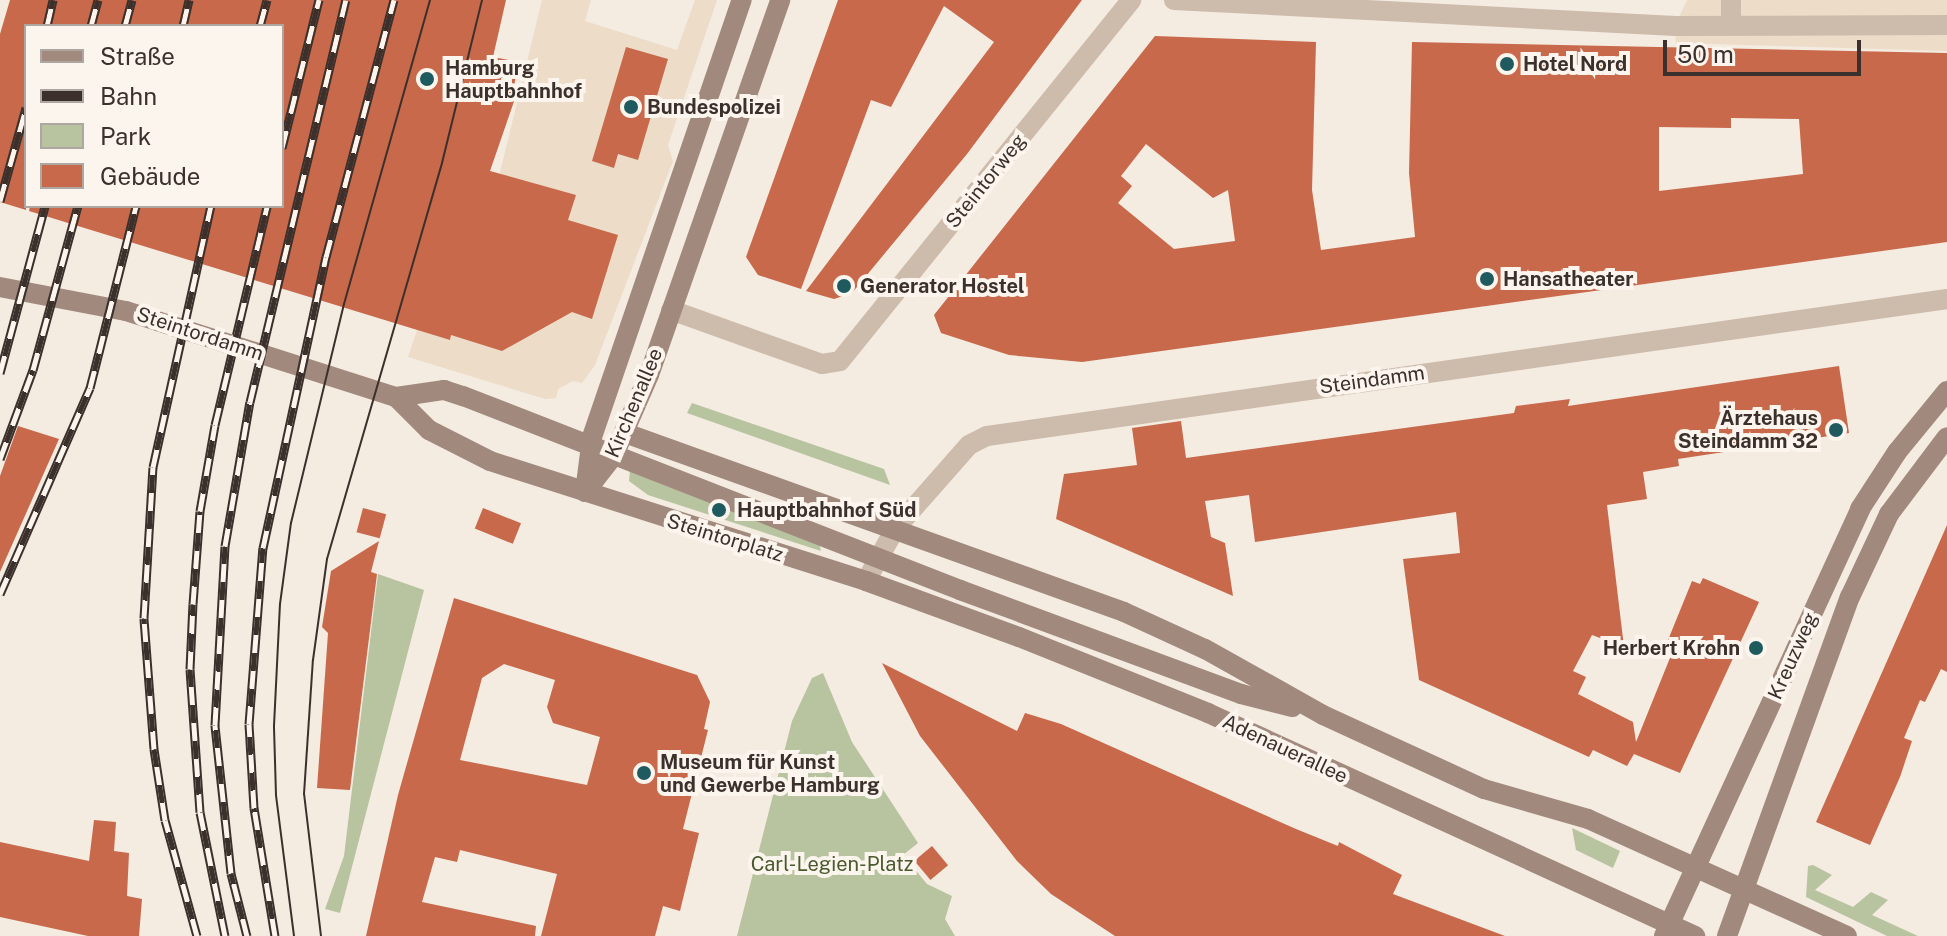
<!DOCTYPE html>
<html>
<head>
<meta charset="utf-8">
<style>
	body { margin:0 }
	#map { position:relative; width:1947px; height:936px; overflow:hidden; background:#f4ebe1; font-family:"Public Sans",sans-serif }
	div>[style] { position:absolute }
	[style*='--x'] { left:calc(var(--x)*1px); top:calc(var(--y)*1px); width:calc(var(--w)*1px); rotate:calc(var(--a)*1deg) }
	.green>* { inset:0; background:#b8c4a0 }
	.plaza>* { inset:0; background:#ecdcc8 }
	.building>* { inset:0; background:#c8694b; transform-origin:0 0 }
	.street>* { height:20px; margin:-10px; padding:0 10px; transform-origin:10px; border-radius:10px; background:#cdbbac }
	.secondary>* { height:20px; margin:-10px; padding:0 10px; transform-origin:10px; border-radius:10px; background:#a18a7d }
	.tram>* { height:2px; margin:-1px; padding:0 1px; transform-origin:1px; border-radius:1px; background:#3b302b }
	.rail>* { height:9px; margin-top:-4.5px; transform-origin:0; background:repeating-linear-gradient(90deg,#fbf5ee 0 18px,#3b302b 0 36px); box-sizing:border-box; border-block:2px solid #3b302b }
	.dots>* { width:22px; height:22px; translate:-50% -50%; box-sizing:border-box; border:4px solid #fbf5ee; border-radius:50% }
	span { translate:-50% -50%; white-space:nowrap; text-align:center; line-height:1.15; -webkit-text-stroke:8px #fbf5ee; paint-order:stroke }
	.poi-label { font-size:20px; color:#3b302b; font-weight:700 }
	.left { translate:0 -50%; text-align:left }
	.right { translate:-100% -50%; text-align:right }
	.street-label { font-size:20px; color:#3b302b }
	.park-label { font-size:20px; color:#4a5a2e }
	.legend { position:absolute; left:24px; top:24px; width:260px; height:184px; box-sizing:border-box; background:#fbf5ee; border:2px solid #aea6a0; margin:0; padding:10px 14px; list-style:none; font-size:24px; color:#3b302b }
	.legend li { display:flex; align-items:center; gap:16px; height:40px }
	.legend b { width:40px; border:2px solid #aea6a0 }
	.scale { position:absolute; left:1663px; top:40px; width:198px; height:36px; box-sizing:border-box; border:4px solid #3b302b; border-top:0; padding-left:10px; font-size:24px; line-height:28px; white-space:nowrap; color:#3b302b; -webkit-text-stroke:6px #fbf5ee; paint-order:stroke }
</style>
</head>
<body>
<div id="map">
	<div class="green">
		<div style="clip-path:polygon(692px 403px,884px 469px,890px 485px,687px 413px)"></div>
		<div style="clip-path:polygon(630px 470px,819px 543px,821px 551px,648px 495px,629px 481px)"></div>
		<div style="clip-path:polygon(378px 574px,424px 590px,340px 913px,325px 909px,344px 856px)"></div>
		<div style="clip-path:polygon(823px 673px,852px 742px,918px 843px,903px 855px,927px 884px,952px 896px,945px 919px,955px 936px,737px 936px,792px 721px,812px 678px)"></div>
		<div style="clip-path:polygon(1572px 828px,1620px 851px,1613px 868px,1576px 850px)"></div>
		<div style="clip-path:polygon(1813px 865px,1832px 875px,1815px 890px,1853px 907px,1871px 892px,1888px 900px,1872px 915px,1918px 936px,1887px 936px,1806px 897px,1808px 866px)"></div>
	</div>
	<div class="plaza">
		<div style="clip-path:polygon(542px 0,591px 0,585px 21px,677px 50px,695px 0,717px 0,668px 145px,673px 161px,595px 365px,582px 383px,573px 381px,558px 389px,556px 398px,545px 399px,408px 357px,417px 330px,450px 340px,495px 193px)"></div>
		<div style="clip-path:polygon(1687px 0,1947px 0,1947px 51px,1676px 43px,1675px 26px)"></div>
	</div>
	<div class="building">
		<div style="clip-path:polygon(10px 0,506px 0,493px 57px,519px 62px,514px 86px,519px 87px,490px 171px,576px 195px,568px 220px,618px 235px,592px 319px,572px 312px,502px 351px,451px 335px,450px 340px,29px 211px,30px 206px,282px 206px,282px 26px,26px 26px,26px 210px,0 202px,0 34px)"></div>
		<div style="clip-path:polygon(838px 0,1082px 0,967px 154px,852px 293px,834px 299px,806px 291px,994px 42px,944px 6px,891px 107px,871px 100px,801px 289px,758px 275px,746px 257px)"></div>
		<div style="clip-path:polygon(evenodd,1155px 36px,1316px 42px,1312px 190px,1321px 250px,1415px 237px,1409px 173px,1412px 42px,1947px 53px,1947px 242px,1082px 362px,1009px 355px,941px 333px,934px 315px,1155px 36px,1731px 118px,1799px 119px,1803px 174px,1659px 191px,1659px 127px,1731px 128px,1731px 118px,1155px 36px,1146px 144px,1213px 198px,1228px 190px,1235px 241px,1174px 249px,1118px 203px,1132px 186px,1121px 176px,1146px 144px)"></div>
		<div style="clip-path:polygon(626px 47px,668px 59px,638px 160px,618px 154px,614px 168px,592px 161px)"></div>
		<div style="clip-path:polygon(1839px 366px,1849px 433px,1678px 459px,1679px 466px,1643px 472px,1647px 499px,1607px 505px,1624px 647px,1592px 635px,1573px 671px,1586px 677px,1578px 694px,1633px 722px,1636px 742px,1676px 643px,1668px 640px,1692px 581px,1700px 584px,1703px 578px,1759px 602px,1680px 773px,1634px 754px,1627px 766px,1593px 750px,1589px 757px,1419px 680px,1403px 559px,1460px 553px,1456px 512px,1255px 542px,1249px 495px,1205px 501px,1211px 537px,1225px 543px,1233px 596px,1056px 519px,1064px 474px,1137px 465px,1132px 428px,1181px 421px,1186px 458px,1514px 413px,1516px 406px,1570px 399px,1568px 406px)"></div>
		<div style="clip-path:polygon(18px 426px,59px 439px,0 572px,0 476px)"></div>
		<div style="left:363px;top:508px;width:24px;height:25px;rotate:15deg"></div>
		<div style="left:483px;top:508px;width:41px;height:22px;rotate:22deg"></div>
		<div style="clip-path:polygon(1947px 525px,1947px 672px,1941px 669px,1925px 702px,1920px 700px,1904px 738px,1912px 741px,1900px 777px,1870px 845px,1816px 822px)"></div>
		<div style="clip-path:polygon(379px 541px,371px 572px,377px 574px,350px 790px,317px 788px,328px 633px,322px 627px,331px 571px)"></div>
		<div style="clip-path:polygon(evenodd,454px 598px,697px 675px,710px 702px,704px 729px,708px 730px,683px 829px,699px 833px,680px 911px,663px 906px,655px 936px,541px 936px,557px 874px,460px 850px,457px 862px,435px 857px,422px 902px,536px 926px,535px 936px,366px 936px,398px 795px,454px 598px,504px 664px,555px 680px,547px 707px,553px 723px,600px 737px,587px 785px,460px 760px,482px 678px,504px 664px)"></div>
		<div style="clip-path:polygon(882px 663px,1017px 731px,1025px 713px,1061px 724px,1296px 829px,1338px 846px,1339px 842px,1402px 875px,1393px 894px,1505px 936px,1115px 936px,1051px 894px,1017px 861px,920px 736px)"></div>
		<div style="clip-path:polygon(94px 820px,116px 822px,114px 851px,129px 853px,127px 896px,142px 899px,139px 936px,88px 936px,0 917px,0 842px,89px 861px)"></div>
		<div style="left:932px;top:846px;width:25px;height:23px;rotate:50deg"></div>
	</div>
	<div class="street">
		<div style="--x:1174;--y:0;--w:502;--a:2.97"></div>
		<div style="--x:1675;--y:26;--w:272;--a:-0.2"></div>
		<div style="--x:1731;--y:25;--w:25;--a:-90"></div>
		<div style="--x:671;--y:310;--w:160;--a:19.7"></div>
		<div style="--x:822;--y:364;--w:18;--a:-9"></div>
		<div style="--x:840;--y:361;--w:464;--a:-51.1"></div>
		<div style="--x:866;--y:581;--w:60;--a:-60.9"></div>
		<div style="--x:895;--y:529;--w:112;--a:-48.6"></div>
		<div style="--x:969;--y:445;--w:20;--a:-27"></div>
		<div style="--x:987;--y:436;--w:970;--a:-8.12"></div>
	</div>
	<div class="secondary">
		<div style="--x:0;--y:287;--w:128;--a:10.8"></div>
		<div style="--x:126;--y:311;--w:283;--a:17.7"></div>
		<div style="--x:396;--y:397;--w:47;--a:45"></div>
		<div style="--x:429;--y:430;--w:68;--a:26.9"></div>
		<div style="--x:490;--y:461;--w:395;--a:17.7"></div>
		<div style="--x:866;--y:581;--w:163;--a:20.1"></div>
		<div style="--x:1019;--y:637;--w:204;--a:21.9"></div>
		<div style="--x:1208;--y:713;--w:536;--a:24.6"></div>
		<div style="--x:396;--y:397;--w:49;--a:-8.3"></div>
		<div style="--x:444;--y:390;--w:20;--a:18"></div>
		<div style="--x:463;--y:396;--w:534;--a:21.32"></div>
		<div style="--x:960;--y:590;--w:300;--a:20.3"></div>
		<div style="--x:1241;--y:694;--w:53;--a:14.3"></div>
		<div style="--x:625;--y:433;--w:530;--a:19.73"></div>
		<div style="--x:1124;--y:612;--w:89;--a:24.6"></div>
		<div style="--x:1205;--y:649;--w:135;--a:29.2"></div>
		<div style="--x:1323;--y:715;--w:177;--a:24.7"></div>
		<div style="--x:1484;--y:789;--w:108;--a:16.1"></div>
		<div style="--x:1588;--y:819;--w:284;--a:24.3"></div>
		<div style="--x:585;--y:492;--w:47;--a:-51.9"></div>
		<div style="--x:614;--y:455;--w:87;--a:-66.4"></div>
		<div style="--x:649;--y:375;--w:397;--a:-70.7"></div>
		<div style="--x:585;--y:492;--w:55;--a:-82.7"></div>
		<div style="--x:592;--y:437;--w:462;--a:-71.1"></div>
		<div style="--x:1664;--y:936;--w:470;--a:-65.3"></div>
		<div style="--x:1860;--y:509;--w:68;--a:-57"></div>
		<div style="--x:1897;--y:452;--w:79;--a:-50.7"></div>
		<div style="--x:1727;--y:936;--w:361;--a:-70.1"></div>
		<div style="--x:1850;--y:597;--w:92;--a:-64.8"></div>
		<div style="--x:1889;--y:514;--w:96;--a:-53"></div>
	</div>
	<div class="tram">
		<div style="--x:294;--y:936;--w:142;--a:-97.3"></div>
		<div style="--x:276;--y:795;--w:69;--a:-91.7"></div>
		<div style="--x:274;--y:726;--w:122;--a:-87.2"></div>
		<div style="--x:280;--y:604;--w:82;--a:-82.3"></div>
		<div style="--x:291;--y:523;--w:225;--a:-76.4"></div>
		<div style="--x:344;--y:304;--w:316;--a:-74.2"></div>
		<div style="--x:321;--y:936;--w:143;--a:-96.8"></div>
		<div style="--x:304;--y:794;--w:134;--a:-86.2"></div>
		<div style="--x:313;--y:660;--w:102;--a:-82.1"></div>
		<div style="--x:327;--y:559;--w:412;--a:-73.8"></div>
		<div style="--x:442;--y:163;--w:168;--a:-76.2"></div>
	</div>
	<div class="rail">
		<div style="--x:47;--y:26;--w:27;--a:-77"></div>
		<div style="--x:91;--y:26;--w:27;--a:-75"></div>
		<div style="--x:125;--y:26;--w:27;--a:-75"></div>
		<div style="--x:183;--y:26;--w:27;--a:-77"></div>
		<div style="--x:260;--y:26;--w:27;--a:-75"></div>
		<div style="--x:282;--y:148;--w:153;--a:-76"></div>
		<div style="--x:0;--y:201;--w:97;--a:-74.4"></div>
		<div style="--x:0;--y:373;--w:173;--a:-74.9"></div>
		<div style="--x:0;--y:459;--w:95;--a:-69.7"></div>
		<div style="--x:33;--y:370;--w:170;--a:-74.7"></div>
		<div style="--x:0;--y:594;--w:225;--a:-66.4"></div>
		<div style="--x:90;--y:388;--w:188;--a:-75.8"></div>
		<div style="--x:197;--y:936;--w:120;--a:-105.4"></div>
		<div style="--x:165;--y:820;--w:72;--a:-98.8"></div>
		<div style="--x:154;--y:749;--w:131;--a:-94.4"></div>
		<div style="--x:144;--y:618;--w:151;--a:-86.6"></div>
		<div style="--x:153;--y:467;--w:267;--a:-77.5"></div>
		<div style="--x:225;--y:936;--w:126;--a:-101.4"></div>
		<div style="--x:200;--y:812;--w:143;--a:-94"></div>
		<div style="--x:190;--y:669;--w:65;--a:-87.4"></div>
		<div style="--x:193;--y:604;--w:93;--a:-85.7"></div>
		<div style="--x:200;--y:511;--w:87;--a:-80.1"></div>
		<div style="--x:215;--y:425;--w:225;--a:-76.6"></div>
		<div style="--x:247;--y:936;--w:65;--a:-104.3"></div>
		<div style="--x:231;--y:873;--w:149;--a:-96.2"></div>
		<div style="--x:215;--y:725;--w:179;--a:-86.8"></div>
		<div style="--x:225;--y:546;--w:146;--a:-80.2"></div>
		<div style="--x:250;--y:402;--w:413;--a:-76.6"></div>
		<div style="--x:275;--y:936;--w:130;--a:-99.3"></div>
		<div style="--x:254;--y:808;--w:84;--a:-93.4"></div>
		<div style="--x:249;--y:724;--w:177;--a:-85.5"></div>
		<div style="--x:263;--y:548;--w:298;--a:-77.8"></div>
		<div style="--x:326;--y:257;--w:266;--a:-75.2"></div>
	</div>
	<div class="dots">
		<div style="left:1507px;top:64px;background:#1f5a5e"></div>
		<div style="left:427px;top:79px;background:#1f5a5e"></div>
		<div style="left:631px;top:107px;background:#1f5a5e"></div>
		<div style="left:1487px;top:279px;background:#1f5a5e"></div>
		<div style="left:844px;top:286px;background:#1f5a5e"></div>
		<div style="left:1836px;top:430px;background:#1f5a5e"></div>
		<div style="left:719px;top:510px;background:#1f5a5e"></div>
		<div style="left:1756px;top:648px;background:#1f5a5e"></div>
		<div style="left:644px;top:773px;background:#1f5a5e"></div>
	</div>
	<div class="poi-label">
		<span class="left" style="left:1523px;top:64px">Hotel Nord</span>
		<span class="left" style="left:445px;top:80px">Hamburg<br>Hauptbahnhof</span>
		<span class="left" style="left:647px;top:107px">Bundespolizei</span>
		<span class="left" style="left:1503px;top:279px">Hansatheater</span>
		<span class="left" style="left:860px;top:286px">Generator Hostel</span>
		<span class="right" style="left:1818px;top:430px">Ärztehaus<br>Steindamm 32</span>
		<span class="left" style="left:737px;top:510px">Hauptbahnhof Süd</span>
		<span class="right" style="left:1740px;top:648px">Herbert Krohn</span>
		<span class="left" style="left:660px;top:774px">Museum für Kunst<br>und Gewerbe Hamburg</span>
	</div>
	<div class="street-label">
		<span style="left:986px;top:181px;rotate:-51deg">Steintorweg</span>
		<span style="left:200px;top:334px;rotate:18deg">Steintordamm</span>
		<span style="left:1372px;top:380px;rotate:-8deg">Steindamm</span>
		<span style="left:634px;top:403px;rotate:-67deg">Kirchenallee</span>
		<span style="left:725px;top:538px;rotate:17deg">Steintorplatz</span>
		<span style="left:1793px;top:656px;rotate:-66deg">Kreuzweg</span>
		<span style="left:1285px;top:749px;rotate:25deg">Adenauerallee</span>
	</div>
	<div class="park-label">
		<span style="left:832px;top:864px">Carl-Legien-Platz</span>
	</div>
	<ul class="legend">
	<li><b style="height:10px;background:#a18a7d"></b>Straße</li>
	<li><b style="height:10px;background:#3b302b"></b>Bahn</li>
	<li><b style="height:22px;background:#b8c4a0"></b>Park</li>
	<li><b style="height:22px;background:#c8694b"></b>Gebäude</li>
	</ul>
	<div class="scale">50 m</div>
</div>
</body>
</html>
